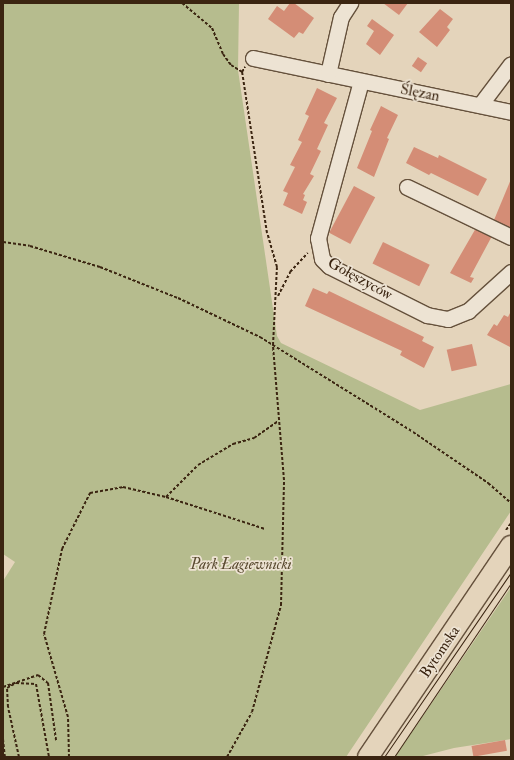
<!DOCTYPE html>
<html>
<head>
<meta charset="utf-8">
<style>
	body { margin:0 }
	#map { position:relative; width:514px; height:760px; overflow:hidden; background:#e4d4bb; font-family:"IM FELL Double Pica",serif }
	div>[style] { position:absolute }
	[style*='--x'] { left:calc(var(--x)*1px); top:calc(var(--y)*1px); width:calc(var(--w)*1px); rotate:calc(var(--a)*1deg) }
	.green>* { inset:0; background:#b6bc8e }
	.building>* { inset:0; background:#d48d76; transform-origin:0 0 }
	.path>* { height:2px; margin-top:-1px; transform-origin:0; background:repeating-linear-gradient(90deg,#3b2511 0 3px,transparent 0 5px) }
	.roads { filter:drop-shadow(1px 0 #65513c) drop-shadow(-1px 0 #65513c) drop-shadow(0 1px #65513c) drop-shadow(0 -1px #65513c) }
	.minor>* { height:15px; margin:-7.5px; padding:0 7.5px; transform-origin:7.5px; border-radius:7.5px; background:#ede3d3 }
	.major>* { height:20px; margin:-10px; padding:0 10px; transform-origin:10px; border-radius:10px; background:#e4d4bb }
	.tram>* { height:1px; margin:-0.5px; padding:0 0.5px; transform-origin:0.5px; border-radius:0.5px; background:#3b2511 }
	span { translate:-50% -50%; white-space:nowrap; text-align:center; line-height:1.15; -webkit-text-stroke:3.5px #ede3d3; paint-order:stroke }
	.street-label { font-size:15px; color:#3b2511 }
	.park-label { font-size:15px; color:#5a4b30; font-style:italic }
	.frame { position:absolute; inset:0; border:4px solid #3b2511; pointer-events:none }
</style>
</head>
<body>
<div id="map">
	<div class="green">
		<div style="clip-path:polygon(3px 3px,239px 3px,238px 70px,277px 336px,281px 343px,420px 410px,511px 384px,511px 511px,346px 757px,3px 757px,3px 581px,15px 562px,3px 554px)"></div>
		<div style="clip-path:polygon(511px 587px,511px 739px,454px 748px,419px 757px,395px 757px)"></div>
	</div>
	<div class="building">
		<div style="clip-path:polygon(290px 3px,294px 3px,314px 18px,303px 34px,299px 32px,294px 38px,268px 19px,277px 6px,284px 11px)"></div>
		<div style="clip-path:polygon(383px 3px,408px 3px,399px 15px)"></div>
		<div style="clip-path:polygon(440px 9px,453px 19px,447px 27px,450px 30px,437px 47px,419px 32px)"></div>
		<div style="clip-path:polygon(372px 19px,394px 35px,380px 55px,366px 44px,374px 31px,367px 26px)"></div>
		<div style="left:418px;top:57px;width:11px;height:11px;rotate:34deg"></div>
		<div style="clip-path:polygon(317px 88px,337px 98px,324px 123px,328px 125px,317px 149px,321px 151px,310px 174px,314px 176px,303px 194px,305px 195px,303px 200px,307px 202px,302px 214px,283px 205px,288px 193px,283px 191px,295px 167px,290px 165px,302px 142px,298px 140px,309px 116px,305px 114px)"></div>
		<div style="clip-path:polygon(381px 106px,398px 115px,387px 138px,389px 139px,374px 177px,357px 168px,372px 131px,370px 130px)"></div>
		<div style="clip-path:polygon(414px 147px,438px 158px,439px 155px,487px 179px,478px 196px,431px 173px,429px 175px,406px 163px)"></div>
		<div style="clip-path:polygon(511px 179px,511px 229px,494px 220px)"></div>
		<div style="left:354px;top:186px;width:24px;height:53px;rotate:28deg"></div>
		<div style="clip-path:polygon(476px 228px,492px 236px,470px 277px,474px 278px,471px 283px,450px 273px)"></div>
		<div style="left:383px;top:242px;width:52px;height:24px;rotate:26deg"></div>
		<div style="clip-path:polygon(313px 288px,327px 294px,329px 291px,424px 337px,422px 341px,434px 347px,424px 368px,400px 355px,402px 351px,305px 306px)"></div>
		<div style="clip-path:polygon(511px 311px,511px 345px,510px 347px,487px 335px,494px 324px,497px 326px,504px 315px,508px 317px)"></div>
		<div style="left:472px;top:344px;width:22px;height:26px;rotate:77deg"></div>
		<div style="left:505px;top:740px;width:11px;height:34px;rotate:80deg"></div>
	</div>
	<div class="path">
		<div style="--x:182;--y:3;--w:39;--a:40"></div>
		<div style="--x:212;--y:28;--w:28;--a:67"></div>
		<div style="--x:223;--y:54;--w:14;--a:54"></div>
		<div style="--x:231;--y:65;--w:13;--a:32"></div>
		<div style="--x:3;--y:242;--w:27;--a:8"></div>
		<div style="--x:30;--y:246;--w:73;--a:16.7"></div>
		<div style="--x:100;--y:267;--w:84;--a:21.7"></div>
		<div style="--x:178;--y:298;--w:91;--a:25.4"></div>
		<div style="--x:260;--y:337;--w:180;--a:31.8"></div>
		<div style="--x:413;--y:432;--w:91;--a:34.2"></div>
		<div style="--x:488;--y:483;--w:30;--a:41"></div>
		<div style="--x:278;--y:296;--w:27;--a:-63"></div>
		<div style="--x:290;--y:272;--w:26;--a:-47"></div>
		<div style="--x:166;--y:497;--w:45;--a:-45"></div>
		<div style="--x:198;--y:465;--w:41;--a:-31"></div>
		<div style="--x:233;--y:444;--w:22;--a:-16"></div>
		<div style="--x:254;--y:438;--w:29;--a:-35"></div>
		<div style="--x:506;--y:530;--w:9;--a:-54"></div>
		<div style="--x:3;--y:687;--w:37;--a:-19"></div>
		<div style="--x:38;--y:675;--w:13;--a:39"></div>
		<div style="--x:48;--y:683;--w:58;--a:82"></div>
		<div style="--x:3;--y:739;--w:18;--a:84"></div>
		<div style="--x:19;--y:757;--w:51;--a:-102.4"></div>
		<div style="--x:8;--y:707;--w:19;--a:-93"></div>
		<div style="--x:7;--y:688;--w:10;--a:-29"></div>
		<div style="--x:16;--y:683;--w:20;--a:3"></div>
		<div style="--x:36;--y:684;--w:74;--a:79.9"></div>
		<div style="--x:69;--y:757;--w:40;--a:-91.4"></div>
		<div style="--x:68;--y:717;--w:86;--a:-106.1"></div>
		<div style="--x:44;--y:634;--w:87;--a:-78"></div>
		<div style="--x:62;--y:549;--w:63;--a:-63.4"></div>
		<div style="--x:90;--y:493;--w:34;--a:-10"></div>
		<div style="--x:123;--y:487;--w:44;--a:13.1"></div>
		<div style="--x:166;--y:497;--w:104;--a:17.9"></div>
		<div style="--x:227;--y:757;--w:51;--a:-60.9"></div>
		<div style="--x:252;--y:712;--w:111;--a:-74.8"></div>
		<div style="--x:281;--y:605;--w:125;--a:-88.6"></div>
		<div style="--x:284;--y:480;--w:135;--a:-94.7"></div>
		<div style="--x:273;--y:345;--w:78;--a:-87.1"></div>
		<div style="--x:277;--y:267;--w:35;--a:-106"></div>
		<div style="--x:267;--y:233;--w:163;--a:-98.8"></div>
		<div style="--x:242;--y:72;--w:6;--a:-59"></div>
	</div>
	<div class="roads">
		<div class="minor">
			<div style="--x:253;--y:58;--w:264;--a:11.8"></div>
			<div style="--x:328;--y:74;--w:58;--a:-77.2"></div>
			<div style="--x:341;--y:17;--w:17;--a:-57"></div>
			<div style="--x:361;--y:81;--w:163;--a:105.3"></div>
			<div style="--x:318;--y:238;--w:21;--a:79"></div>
			<div style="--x:322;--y:259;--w:10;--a:45"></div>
			<div style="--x:329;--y:266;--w:110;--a:26.6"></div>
			<div style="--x:427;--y:315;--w:21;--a:11"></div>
			<div style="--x:448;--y:319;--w:22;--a:-22"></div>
			<div style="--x:468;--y:311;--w:58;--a:-42.2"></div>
			<div style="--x:480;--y:105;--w:51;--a:-52.9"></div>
			<div style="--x:407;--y:187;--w:115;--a:25.7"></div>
		</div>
		<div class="major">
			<div style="--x:368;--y:757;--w:255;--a:-55.9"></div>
		</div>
	</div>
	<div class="tram">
		<div style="--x:384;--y:757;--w:224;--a:-55.5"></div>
		<div style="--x:394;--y:757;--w:210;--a:-56.1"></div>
	</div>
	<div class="street-label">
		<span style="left:420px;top:93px;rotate:11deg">Ślęzan</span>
		<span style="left:360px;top:279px;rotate:29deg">Gołęszyców</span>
		<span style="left:440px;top:652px;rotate:-56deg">Bytomska</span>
	</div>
	<div class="park-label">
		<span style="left:241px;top:565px">Park Łagiewnicki</span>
	</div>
	<div class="frame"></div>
</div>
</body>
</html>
